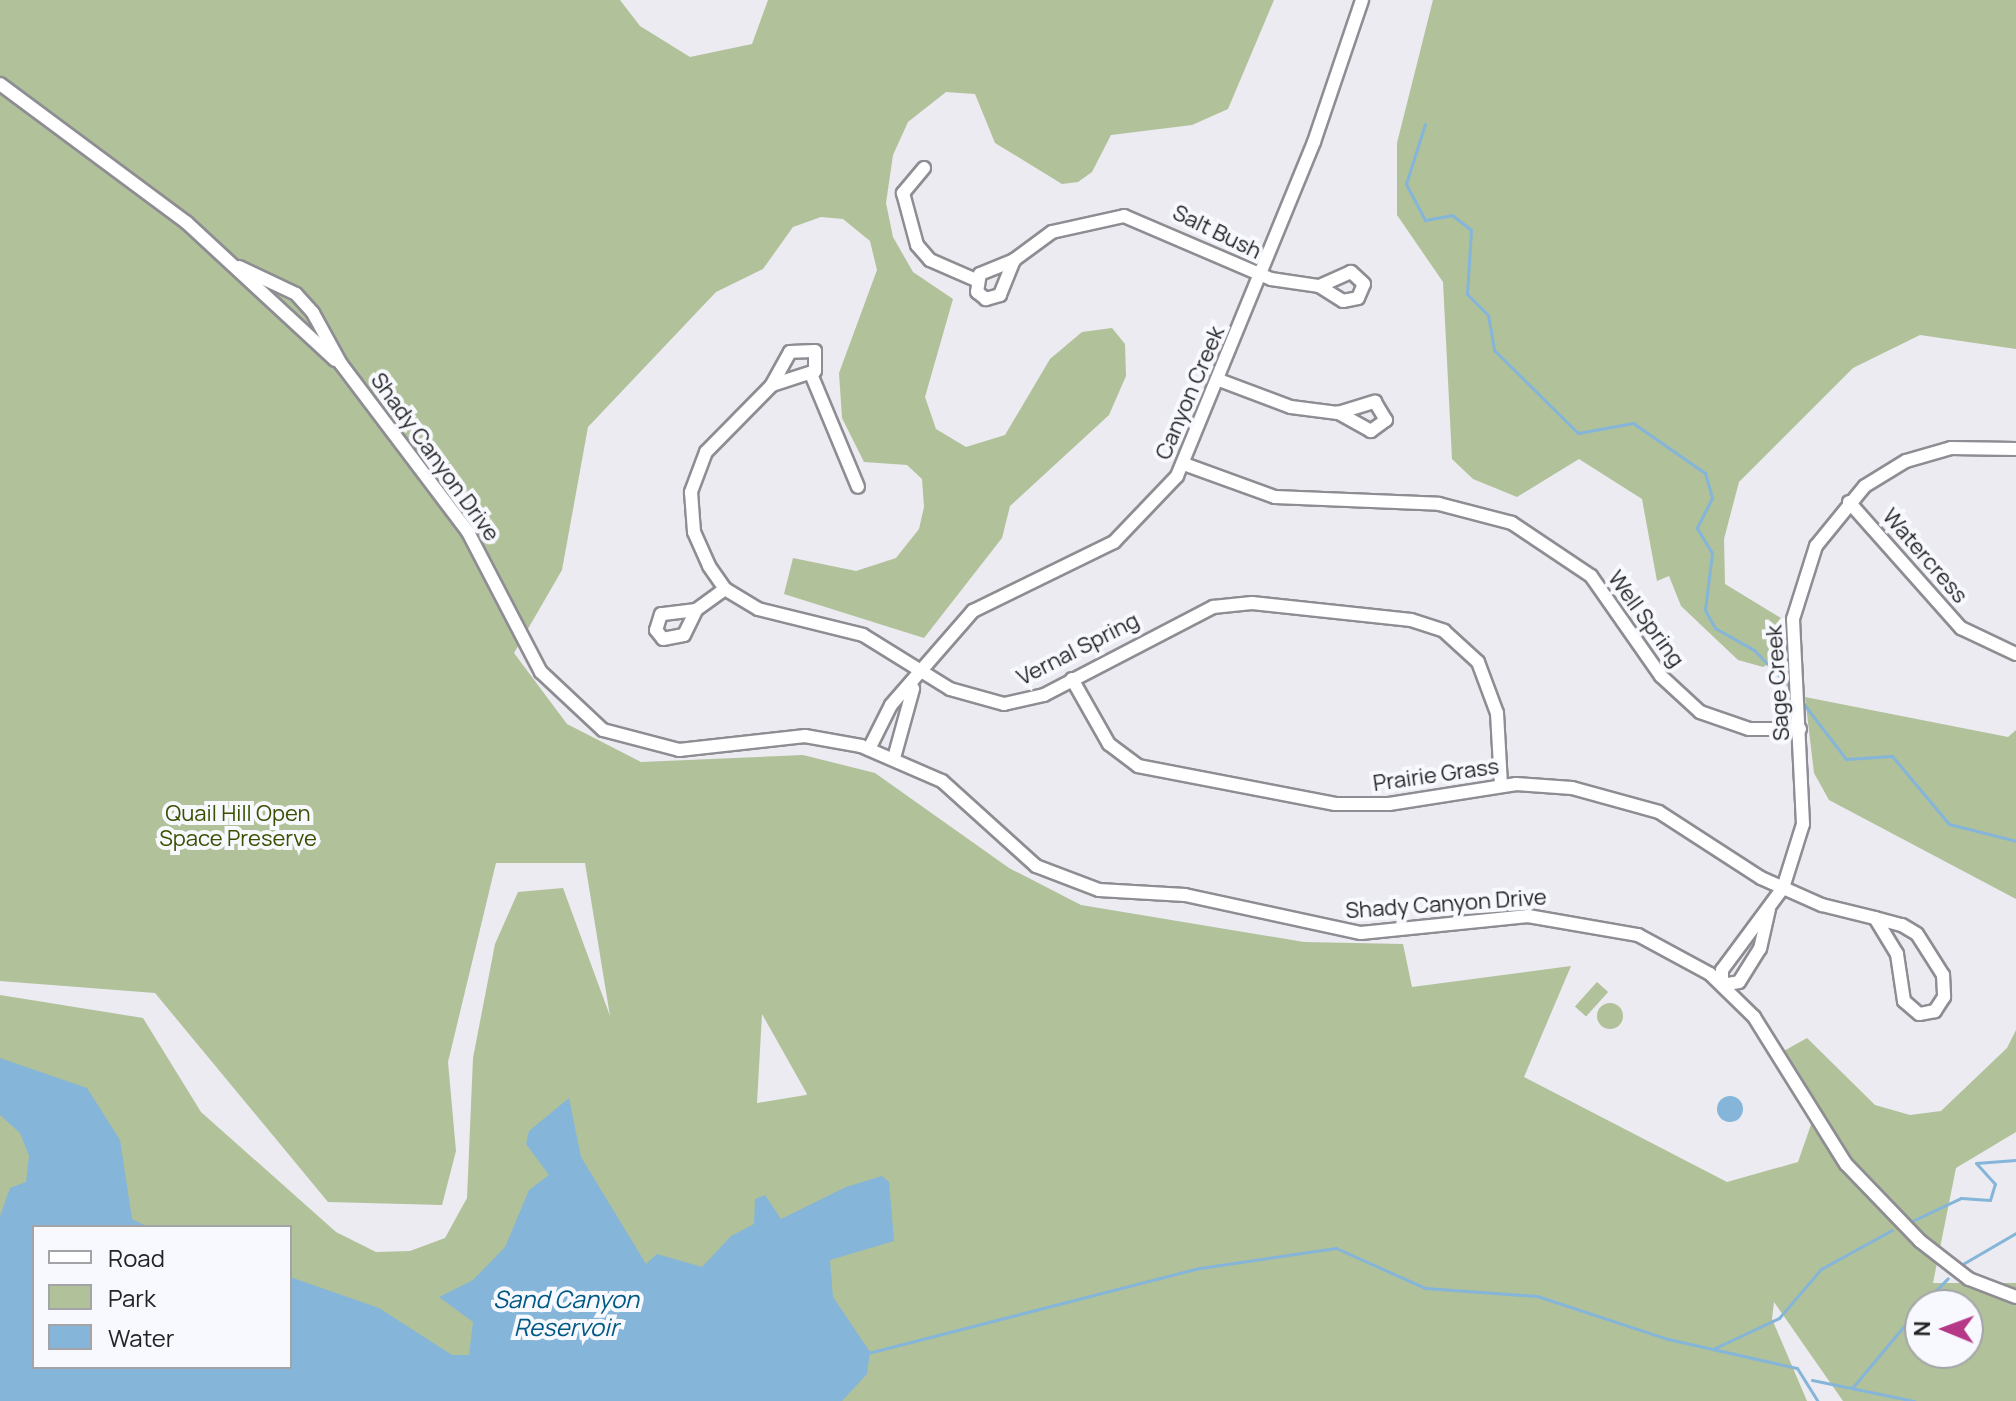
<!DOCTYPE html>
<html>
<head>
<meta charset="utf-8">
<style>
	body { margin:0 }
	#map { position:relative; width:2016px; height:1401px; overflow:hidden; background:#ebebf1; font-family:Manrope,sans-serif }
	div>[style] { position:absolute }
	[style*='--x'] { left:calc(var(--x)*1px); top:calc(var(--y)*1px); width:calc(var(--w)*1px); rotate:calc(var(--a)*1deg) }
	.green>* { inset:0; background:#b1c19a; transform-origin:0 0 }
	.round { border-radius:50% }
	.water>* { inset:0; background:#85b5d8 }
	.stream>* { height:3px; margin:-1.5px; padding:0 1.5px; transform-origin:1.5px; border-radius:1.5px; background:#85b5d8 }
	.roads { filter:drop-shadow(2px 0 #8d8d93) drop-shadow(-2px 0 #8d8d93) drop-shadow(0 2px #8d8d93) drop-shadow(0 -2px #8d8d93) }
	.minor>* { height:12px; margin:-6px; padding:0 6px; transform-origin:6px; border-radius:6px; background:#fff }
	span { translate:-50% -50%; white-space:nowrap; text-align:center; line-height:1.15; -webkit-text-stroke:8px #f8f9fe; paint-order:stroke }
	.street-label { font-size:22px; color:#242426 }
	.park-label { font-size:22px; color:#3a5000 }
	.water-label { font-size:24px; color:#005985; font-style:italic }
	.legend { position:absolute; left:32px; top:1225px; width:260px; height:144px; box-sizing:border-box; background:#f8f9fe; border:2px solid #a3a4a8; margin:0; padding:10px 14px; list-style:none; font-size:24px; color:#242426 }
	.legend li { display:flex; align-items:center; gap:16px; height:40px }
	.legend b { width:40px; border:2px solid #a3a4a8 }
	.north { position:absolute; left:1904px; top:1289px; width:80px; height:80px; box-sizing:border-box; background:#f8f9fe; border:2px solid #a3a4a8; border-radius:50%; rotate:271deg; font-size:22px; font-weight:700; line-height:32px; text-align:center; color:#242426 }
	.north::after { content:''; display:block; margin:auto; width:28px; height:36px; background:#b63988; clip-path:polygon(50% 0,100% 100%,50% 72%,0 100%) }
</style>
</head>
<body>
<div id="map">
	<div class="green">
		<div style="clip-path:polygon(evenodd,0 0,620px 0,640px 26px,690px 57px,752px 44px,768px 0,1274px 0,1228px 109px,1192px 125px,1111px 135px,1092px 172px,1078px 182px,1062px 184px,995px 143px,975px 94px,946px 92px,908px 122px,893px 155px,886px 203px,893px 237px,913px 272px,953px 299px,925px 397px,936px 429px,966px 447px,1005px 435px,1050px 359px,1082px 332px,1112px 328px,1125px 344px,1126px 376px,1109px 415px,1010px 506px,1002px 538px,924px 638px,784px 594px,793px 558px,856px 571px,896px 558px,919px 529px,924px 507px,922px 479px,907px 465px,864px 462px,842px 418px,839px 373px,877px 270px,870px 241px,843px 219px,821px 217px,793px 227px,763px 269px,716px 292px,588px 427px,562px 570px,514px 653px,567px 724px,641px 762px,803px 755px,875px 773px,1009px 868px,1081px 905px,1304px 942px,1403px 944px,1412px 987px,1571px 966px,1524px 1077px,1727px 1182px,1798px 1162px,1815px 1113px,1782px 1052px,1807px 1038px,1875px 1105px,1910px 1115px,1941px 1111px,2007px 1048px,2016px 1030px,2016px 1132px,1956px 1168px,1933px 1283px,2016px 1283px,2016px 1401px,1843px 1401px,1774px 1302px,1772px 1319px,1807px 1401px,0 1401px,0 995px,143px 1018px,201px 1112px,336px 1232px,376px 1252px,410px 1251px,445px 1238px,467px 1198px,473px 1058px,495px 944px,518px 892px,563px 888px,610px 1016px,585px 863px,496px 863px,448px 1062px,456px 1151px,442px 1205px,328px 1202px,155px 993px,0 981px,0 0,762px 1014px,807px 1094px,806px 1095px,757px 1103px,762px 1014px,0 0,34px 1227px,290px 1227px,290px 1367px,34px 1367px,34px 1227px,0 0,1920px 1305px,1968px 1305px,1968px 1353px,1920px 1353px,1920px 1305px)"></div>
		<div style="clip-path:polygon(1433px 0,2016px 0,2016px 349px,1920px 335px,1853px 368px,1739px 482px,1724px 539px,1725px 584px,1781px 618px,1778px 659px,1763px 667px,1738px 660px,1681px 606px,1669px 576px,1657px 581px,1642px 499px,1579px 459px,1517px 497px,1473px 479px,1452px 459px,1443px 282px,1397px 215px,1397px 143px)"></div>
		<div style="clip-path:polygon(1805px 697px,2008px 737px,2016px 730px,2016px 899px,1829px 800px,1814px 773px)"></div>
		<div style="left:1597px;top:982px;width:15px;height:33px;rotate:42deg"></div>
		<div class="round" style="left:1597px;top:1003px;width:26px;height:26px"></div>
	</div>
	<div class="water">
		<div style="clip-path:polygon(0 1058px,87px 1088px,120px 1140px,132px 1219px,148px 1227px,34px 1227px,34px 1367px,290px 1367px,290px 1277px,379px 1308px,452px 1355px,469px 1355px,473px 1322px,439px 1297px,473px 1280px,505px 1247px,529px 1190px,549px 1175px,526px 1144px,529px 1131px,569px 1098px,581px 1157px,646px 1264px,657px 1254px,702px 1267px,731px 1236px,754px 1224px,755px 1199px,765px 1195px,781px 1219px,846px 1187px,882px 1176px,889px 1182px,894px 1241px,830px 1260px,833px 1297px,870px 1352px,867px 1374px,842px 1401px,0 1401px,0 1216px,10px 1188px,26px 1182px,29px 1156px,20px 1133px,0 1115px)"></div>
		<div class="round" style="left:1717px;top:1096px;width:26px;height:26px"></div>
	</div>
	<div class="stream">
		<div style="--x:1425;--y:124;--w:63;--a:107.6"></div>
		<div style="--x:1406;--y:184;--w:41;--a:62.2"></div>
		<div style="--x:1425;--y:220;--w:27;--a:-10"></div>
		<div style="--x:1452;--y:215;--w:24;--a:38"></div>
		<div style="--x:1471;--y:230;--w:64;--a:93.6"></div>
		<div style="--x:1467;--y:294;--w:30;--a:45"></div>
		<div style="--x:1488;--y:315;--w:36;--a:80"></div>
		<div style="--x:1494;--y:350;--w:118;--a:44.7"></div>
		<div style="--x:1578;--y:433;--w:56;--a:-10.3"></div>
		<div style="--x:1633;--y:423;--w:88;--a:34.8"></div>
		<div style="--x:1705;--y:473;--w:26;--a:74"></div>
		<div style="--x:1712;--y:498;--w:34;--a:117"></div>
		<div style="--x:1697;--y:528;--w:29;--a:59"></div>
		<div style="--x:1712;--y:553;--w:57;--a:97"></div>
		<div style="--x:1705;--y:610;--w:21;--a:61"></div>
		<div style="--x:1715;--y:628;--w:45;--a:29.4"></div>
		<div style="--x:1754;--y:650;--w:53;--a:45.8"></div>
		<div style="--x:1803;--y:703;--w:71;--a:52.5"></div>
		<div style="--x:1846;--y:759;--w:46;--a:-3.7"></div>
		<div style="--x:1892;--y:756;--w:89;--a:50"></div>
		<div style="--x:1949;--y:824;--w:69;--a:14.2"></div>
		<div style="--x:1910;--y:1222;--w:56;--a:-25.2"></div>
		<div style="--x:1961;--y:1198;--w:29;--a:4"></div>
		<div style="--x:1990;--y:1200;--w:17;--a:-73"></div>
		<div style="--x:1995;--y:1184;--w:28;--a:-132"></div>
		<div style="--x:1976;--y:1163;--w:40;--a:-4.3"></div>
		<div style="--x:1961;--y:1265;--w:64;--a:-30.2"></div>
		<div style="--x:1922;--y:1305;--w:37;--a:-46"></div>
		<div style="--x:1715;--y:1348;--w:71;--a:-25.1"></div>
		<div style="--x:1779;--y:1318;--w:65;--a:-49.4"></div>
		<div style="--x:1821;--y:1269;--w:81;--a:-28.8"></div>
		<div style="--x:868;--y:1353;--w:343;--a:-14.4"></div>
		<div style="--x:1200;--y:1268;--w:137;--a:-8.4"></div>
		<div style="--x:1336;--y:1248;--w:98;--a:24.2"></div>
		<div style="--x:1425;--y:1288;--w:112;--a:4.1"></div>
		<div style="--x:1537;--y:1296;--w:138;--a:18.2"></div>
		<div style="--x:1668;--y:1339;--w:132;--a:12.7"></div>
		<div style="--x:1797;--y:1368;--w:39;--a:58"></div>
		<div style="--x:1812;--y:1380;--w:104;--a:11.6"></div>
		<div style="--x:1852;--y:1388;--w:106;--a:-50"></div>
	</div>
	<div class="roads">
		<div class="minor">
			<div style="--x:0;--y:84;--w:232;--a:36.6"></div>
			<div style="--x:186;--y:222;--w:203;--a:42.8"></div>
			<div style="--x:924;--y:168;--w:33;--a:130"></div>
			<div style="--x:903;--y:193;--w:54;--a:74.9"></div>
			<div style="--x:917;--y:245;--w:20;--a:49"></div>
			<div style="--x:930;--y:260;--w:50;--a:23.5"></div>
			<div style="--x:1014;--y:260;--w:38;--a:112"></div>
			<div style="--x:1000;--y:295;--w:15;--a:164"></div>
			<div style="--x:986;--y:299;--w:11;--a:-142"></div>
			<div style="--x:977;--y:292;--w:18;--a:-81"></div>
			<div style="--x:980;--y:274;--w:37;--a:-22"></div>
			<div style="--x:1014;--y:260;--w:47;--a:-36.4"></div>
			<div style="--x:1052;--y:232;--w:74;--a:-12.5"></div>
			<div style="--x:1124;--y:216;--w:160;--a:23.2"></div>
			<div style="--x:1271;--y:279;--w:49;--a:8.3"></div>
			<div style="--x:1319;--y:286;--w:28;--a:32"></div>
			<div style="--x:1343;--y:301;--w:15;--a:-11"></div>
			<div style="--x:1358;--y:298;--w:15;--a:-67"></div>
			<div style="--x:1364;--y:284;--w:18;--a:-137"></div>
			<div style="--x:1351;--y:272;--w:35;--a:156"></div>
			<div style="--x:239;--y:267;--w:63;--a:25.3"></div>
			<div style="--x:296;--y:294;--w:25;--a:48"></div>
			<div style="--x:313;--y:313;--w:58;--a:61.2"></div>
			<div style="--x:341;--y:364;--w:211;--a:52.9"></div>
			<div style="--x:468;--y:532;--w:158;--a:62.5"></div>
			<div style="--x:541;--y:672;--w:85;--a:43.1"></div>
			<div style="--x:603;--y:730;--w:79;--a:14.7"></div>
			<div style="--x:679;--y:750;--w:127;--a:-6.3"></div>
			<div style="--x:805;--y:736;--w:57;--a:10.1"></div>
			<div style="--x:861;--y:746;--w:88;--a:23.4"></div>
			<div style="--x:942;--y:781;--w:127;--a:42.1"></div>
			<div style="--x:1036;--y:866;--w:67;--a:20.9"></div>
			<div style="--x:1099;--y:890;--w:86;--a:3.3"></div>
			<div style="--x:1185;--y:895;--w:180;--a:12.2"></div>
			<div style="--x:1361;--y:933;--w:168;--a:-5.8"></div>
			<div style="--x:1528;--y:916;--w:112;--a:9.8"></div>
			<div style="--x:1638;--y:935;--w:82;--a:28.4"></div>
			<div style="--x:1710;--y:974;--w:62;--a:44.3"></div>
			<div style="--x:1754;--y:1017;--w:173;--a:58"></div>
			<div style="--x:1846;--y:1164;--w:107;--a:46.1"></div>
			<div style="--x:1920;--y:1241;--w:62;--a:37.8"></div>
			<div style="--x:1969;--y:1279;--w:50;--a:21"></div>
			<div style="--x:811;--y:374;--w:122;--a:67.4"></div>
			<div style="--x:1219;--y:380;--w:77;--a:20.6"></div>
			<div style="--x:1291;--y:407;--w:47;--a:7.3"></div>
			<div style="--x:1338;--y:413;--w:39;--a:-17"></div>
			<div style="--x:1375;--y:402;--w:21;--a:59"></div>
			<div style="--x:1386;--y:420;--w:19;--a:144"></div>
			<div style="--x:1371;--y:431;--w:38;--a:-151"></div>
			<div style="--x:772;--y:385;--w:45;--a:-18"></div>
			<div style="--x:815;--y:371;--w:20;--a:-90"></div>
			<div style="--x:815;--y:351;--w:25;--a:178"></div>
			<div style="--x:790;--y:352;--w:38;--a:119"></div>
			<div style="--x:772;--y:385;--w:94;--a:134.6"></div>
			<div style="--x:706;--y:452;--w:43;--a:110.6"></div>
			<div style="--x:691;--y:492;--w:40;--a:85.7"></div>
			<div style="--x:694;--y:532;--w:37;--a:66"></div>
			<div style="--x:709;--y:566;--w:28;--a:55"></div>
			<div style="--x:725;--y:589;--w:39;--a:31"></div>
			<div style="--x:758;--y:609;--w:108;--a:13.9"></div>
			<div style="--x:863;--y:635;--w:102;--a:31.8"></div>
			<div style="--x:950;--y:689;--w:56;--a:15.5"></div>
			<div style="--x:1004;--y:704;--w:41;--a:-12.7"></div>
			<div style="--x:1044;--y:695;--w:191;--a:-27.5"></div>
			<div style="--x:1213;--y:607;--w:39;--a:-6"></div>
			<div style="--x:1252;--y:603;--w:160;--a:6.1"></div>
			<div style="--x:1411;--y:620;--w:35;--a:18"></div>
			<div style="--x:1444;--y:631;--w:46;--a:42.4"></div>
			<div style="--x:1478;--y:662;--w:54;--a:69.6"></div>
			<div style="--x:1497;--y:713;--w:71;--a:86.8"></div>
			<div style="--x:1184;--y:464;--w:97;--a:19.9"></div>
			<div style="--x:1275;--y:497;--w:164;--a:2.4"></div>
			<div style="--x:1439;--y:504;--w:75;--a:14.6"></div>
			<div style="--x:1512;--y:523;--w:95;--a:33.9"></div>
			<div style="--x:1591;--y:576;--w:122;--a:55"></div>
			<div style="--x:1661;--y:676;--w:53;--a:42.7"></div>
			<div style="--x:1700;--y:712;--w:52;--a:19.1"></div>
			<div style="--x:1749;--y:729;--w:51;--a:0"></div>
			<div style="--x:1849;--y:502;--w:169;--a:48.4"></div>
			<div style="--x:1961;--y:628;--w:61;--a:25.3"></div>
			<div style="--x:696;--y:610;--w:35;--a:173"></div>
			<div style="--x:661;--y:614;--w:17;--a:107"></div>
			<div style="--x:656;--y:630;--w:11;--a:52"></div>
			<div style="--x:663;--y:639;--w:21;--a:-11"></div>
			<div style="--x:684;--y:635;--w:28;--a:-64"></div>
			<div style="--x:696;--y:610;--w:36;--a:-36"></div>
			<div style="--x:1072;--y:679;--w:75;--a:60.4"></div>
			<div style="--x:1109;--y:744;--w:36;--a:37"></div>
			<div style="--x:1138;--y:766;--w:201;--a:10.9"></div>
			<div style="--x:1335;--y:804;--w:54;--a:0"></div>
			<div style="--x:1389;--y:804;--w:129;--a:-8.9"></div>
			<div style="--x:1516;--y:784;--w:56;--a:4.1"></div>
			<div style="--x:1572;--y:788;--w:90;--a:15.4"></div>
			<div style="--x:1659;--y:812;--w:121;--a:32.9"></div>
			<div style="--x:1761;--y:878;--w:67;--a:23.9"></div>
			<div style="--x:1822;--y:905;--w:55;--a:13.8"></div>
			<div style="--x:1875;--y:918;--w:28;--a:15"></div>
			<div style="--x:1902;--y:925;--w:17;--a:31"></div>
			<div style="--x:1917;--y:934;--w:49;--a:57.6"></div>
			<div style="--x:1943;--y:975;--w:22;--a:87"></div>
			<div style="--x:1944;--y:997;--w:17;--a:123"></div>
			<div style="--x:1935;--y:1011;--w:16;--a:169"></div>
			<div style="--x:1919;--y:1014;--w:20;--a:-139"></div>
			<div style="--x:1904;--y:1001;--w:48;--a:-98.5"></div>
			<div style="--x:1897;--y:954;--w:42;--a:-121.4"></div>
			<div style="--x:869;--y:749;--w:49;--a:-63.4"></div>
			<div style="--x:891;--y:705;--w:125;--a:-48.9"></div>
			<div style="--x:973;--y:611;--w:157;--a:-26.1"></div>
			<div style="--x:1114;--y:542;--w:91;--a:-46.3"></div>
			<div style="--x:1177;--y:476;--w:361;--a:-67.7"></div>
			<div style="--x:1314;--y:142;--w:150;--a:-71.3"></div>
			<div style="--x:894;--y:758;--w:72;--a:-74.6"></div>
			<div style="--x:1722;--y:985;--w:15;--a:-90"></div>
			<div style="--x:1722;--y:970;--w:102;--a:-53.4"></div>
			<div style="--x:1783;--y:888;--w:67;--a:-72.6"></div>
			<div style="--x:1803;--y:824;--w:205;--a:-92.8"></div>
			<div style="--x:1793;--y:619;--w:77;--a:-72.5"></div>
			<div style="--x:1816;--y:546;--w:77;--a:-50.8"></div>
			<div style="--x:1865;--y:486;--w:48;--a:-31.4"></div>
			<div style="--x:1906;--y:461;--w:47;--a:-16.1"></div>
			<div style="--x:1951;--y:448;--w:65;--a:0.9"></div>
			<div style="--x:1722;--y:985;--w:17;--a:-10"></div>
			<div style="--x:1739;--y:982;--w:39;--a:-58"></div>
			<div style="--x:1760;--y:949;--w:41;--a:-77.3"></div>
		</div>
	</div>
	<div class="street-label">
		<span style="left:1217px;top:232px;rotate:26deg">Salt Bush</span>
		<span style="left:1190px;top:393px;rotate:-67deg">Canyon Creek</span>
		<span style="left:435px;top:457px;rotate:54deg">Shady Canyon Drive</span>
		<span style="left:1925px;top:556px;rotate:49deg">Watercress</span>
		<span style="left:1646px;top:619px;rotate:54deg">Well Spring</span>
		<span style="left:1078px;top:649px;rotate:-27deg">Vernal Spring</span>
		<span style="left:1778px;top:683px;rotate:-94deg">Sage Creek</span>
		<span style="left:1436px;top:775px;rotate:-8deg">Prairie Grass</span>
		<span style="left:1446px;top:904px;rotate:-4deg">Shady Canyon Drive</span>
	</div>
	<div class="park-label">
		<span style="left:238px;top:826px">Quail Hill Open<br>Space Preserve</span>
	</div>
	<div class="water-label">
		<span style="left:566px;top:1313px">Sand Canyon<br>Reservoir</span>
	</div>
	<ul class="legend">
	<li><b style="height:10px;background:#fff"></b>Road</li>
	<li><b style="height:22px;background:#b1c19a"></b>Park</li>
	<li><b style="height:22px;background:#85b5d8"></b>Water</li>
	</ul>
	<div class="north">N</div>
</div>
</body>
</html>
